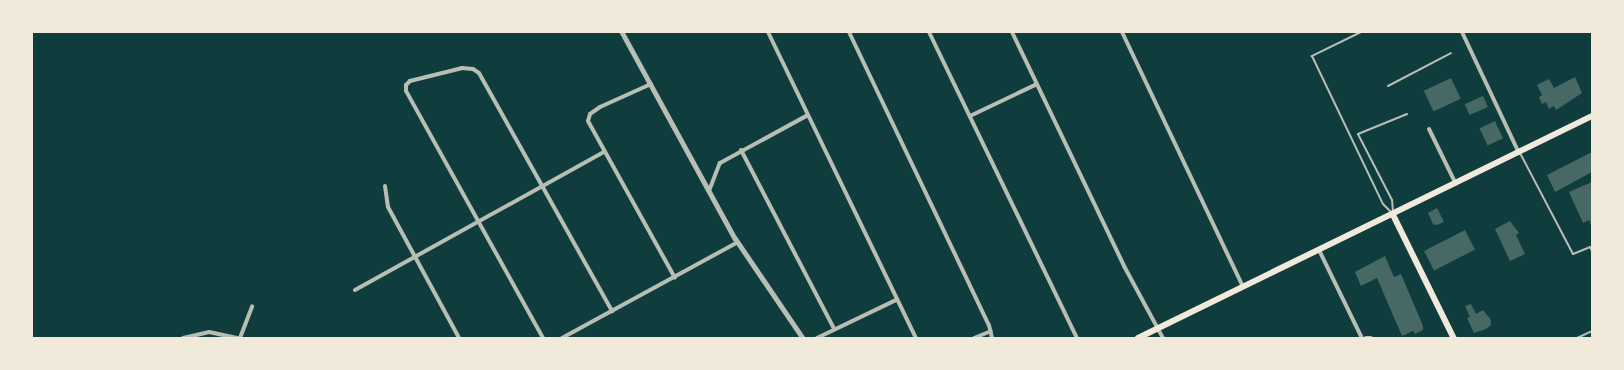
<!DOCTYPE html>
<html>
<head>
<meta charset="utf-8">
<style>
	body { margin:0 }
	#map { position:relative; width:1624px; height:370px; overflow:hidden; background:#0f3d3e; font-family:"Noto Serif",serif }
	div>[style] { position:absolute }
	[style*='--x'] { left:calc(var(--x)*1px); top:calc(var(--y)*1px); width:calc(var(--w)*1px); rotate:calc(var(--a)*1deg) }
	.building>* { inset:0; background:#486865; transform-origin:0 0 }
	.service>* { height:2px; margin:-1px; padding:0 1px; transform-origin:1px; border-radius:1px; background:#b8beb3 }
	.minor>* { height:4px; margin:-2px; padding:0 2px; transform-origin:2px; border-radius:2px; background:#b8beb3 }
	.tertiary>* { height:4.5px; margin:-2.25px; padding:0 2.25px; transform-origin:2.25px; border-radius:2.25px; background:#b8beb3 }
	.secondary>* { height:5.5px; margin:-2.75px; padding:0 2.75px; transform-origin:2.75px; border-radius:2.75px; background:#f1e9da }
	.trunk>* { height:6px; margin:-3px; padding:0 3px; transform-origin:3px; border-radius:3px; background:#f1e9da }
	span { translate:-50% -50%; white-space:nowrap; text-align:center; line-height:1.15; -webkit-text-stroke:3.5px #f1e9da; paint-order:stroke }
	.frame { position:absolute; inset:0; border:33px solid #f1e9da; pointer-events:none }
</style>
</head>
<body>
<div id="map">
	<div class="building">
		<div style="clip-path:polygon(1575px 77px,1582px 93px,1556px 110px,1554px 106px,1549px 109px,1546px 102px,1542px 104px,1539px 97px,1542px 95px,1537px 85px,1549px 79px,1554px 88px)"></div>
		<div style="left:1451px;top:78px;width:23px;height:30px;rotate:65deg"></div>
		<div style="left:1483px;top:96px;width:12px;height:20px;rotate:66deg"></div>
		<div style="left:1495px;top:121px;width:19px;height:17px;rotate:65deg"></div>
		<div style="clip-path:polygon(1592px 152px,1592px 172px,1555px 192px,1547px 175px)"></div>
		<div style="clip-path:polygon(1592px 182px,1592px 227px,1589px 220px,1583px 223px,1569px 192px)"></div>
		<div style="clip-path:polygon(1437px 208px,1444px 222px,1437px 225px,1433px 224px,1428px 213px)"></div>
		<div style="clip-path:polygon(1510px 221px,1519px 233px,1516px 235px,1525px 254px,1510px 261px,1495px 229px)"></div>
		<div style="left:1465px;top:230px;width:22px;height:46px;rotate:63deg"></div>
		<div style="clip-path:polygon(1385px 256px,1394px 277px,1401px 274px,1423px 326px,1423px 330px,1415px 334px,1413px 331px,1402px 336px,1377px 278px,1361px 286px,1355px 272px)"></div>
		<div style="clip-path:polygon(1471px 304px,1476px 314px,1483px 310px,1491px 320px,1491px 325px,1486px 329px,1474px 333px,1467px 318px,1470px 317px,1465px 306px)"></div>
	</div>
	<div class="service">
		<div style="--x:1361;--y:32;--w:55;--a:153.9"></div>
		<div style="--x:1312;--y:56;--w:164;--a:64.4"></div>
		<div style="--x:1383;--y:204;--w:13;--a:45"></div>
		<div style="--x:1388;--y:86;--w:71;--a:-27.6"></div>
		<div style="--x:1520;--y:153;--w:114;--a:62.3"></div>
		<div style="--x:1573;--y:254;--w:18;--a:-22"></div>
		<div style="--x:1590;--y:247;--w:4;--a:63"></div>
		<div style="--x:1393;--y:213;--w:13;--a:-94"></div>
		<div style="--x:1392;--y:200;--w:74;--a:-117.3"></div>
		<div style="--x:1358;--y:134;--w:53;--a:-22.2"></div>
		<div style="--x:1577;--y:338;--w:17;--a:-25"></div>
	</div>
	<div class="minor">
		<div style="--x:768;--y:32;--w:340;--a:64.2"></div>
		<div style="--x:849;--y:32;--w:325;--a:64.5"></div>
		<div style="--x:989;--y:325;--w:13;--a:77"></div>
		<div style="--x:929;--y:32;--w:340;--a:64.2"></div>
		<div style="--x:1012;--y:32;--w:259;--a:64.4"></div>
		<div style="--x:1124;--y:266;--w:82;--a:61.6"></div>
		<div style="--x:1122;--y:32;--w:282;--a:64.6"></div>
		<div style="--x:1462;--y:32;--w:134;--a:64.8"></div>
		<div style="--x:651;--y:84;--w:56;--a:155.7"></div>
		<div style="--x:600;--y:107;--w:12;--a:145"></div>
		<div style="--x:590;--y:114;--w:7;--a:106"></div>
		<div style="--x:588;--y:121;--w:179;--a:61"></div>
		<div style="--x:970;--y:116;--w:74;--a:-25.5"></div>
		<div style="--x:1429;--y:129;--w:61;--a:63.9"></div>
		<div style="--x:741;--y:150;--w:202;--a:62.5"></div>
		<div style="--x:385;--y:186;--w:21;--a:82"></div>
		<div style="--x:388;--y:207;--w:149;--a:61.5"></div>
		<div style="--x:709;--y:191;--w:30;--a:-69"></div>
		<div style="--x:720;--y:163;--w:100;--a:-28.6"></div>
		<div style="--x:1319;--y:250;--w:98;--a:64"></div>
		<div style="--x:355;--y:290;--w:285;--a:-29"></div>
		<div style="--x:183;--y:338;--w:27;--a:-13"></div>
		<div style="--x:209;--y:332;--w:30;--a:12"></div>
		<div style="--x:240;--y:338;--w:34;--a:-69"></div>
		<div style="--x:543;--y:338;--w:282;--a:-119"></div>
		<div style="--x:406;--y:91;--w:6;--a:-90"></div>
		<div style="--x:406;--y:85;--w:6;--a:-45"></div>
		<div style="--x:410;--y:81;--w:54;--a:-14"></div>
		<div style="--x:462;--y:68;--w:11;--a:5"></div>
		<div style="--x:473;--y:69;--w:7;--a:34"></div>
		<div style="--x:479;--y:73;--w:273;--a:60.8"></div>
		<div style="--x:562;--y:338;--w:200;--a:-28.6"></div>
		<div style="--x:817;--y:338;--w:88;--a:-25.7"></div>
		<div style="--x:974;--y:338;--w:18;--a:-22"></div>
		<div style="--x:1366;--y:338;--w:5;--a:0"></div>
	</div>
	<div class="tertiary">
		<div style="--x:622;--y:32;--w:235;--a:61.3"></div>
		<div style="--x:735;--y:238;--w:121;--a:55.8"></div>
	</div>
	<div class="secondary">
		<div style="--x:1393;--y:214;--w:138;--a:63.8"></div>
	</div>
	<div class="trunk">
		<div style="--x:1138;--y:338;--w:505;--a:-26.06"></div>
	</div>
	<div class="frame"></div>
</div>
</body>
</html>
